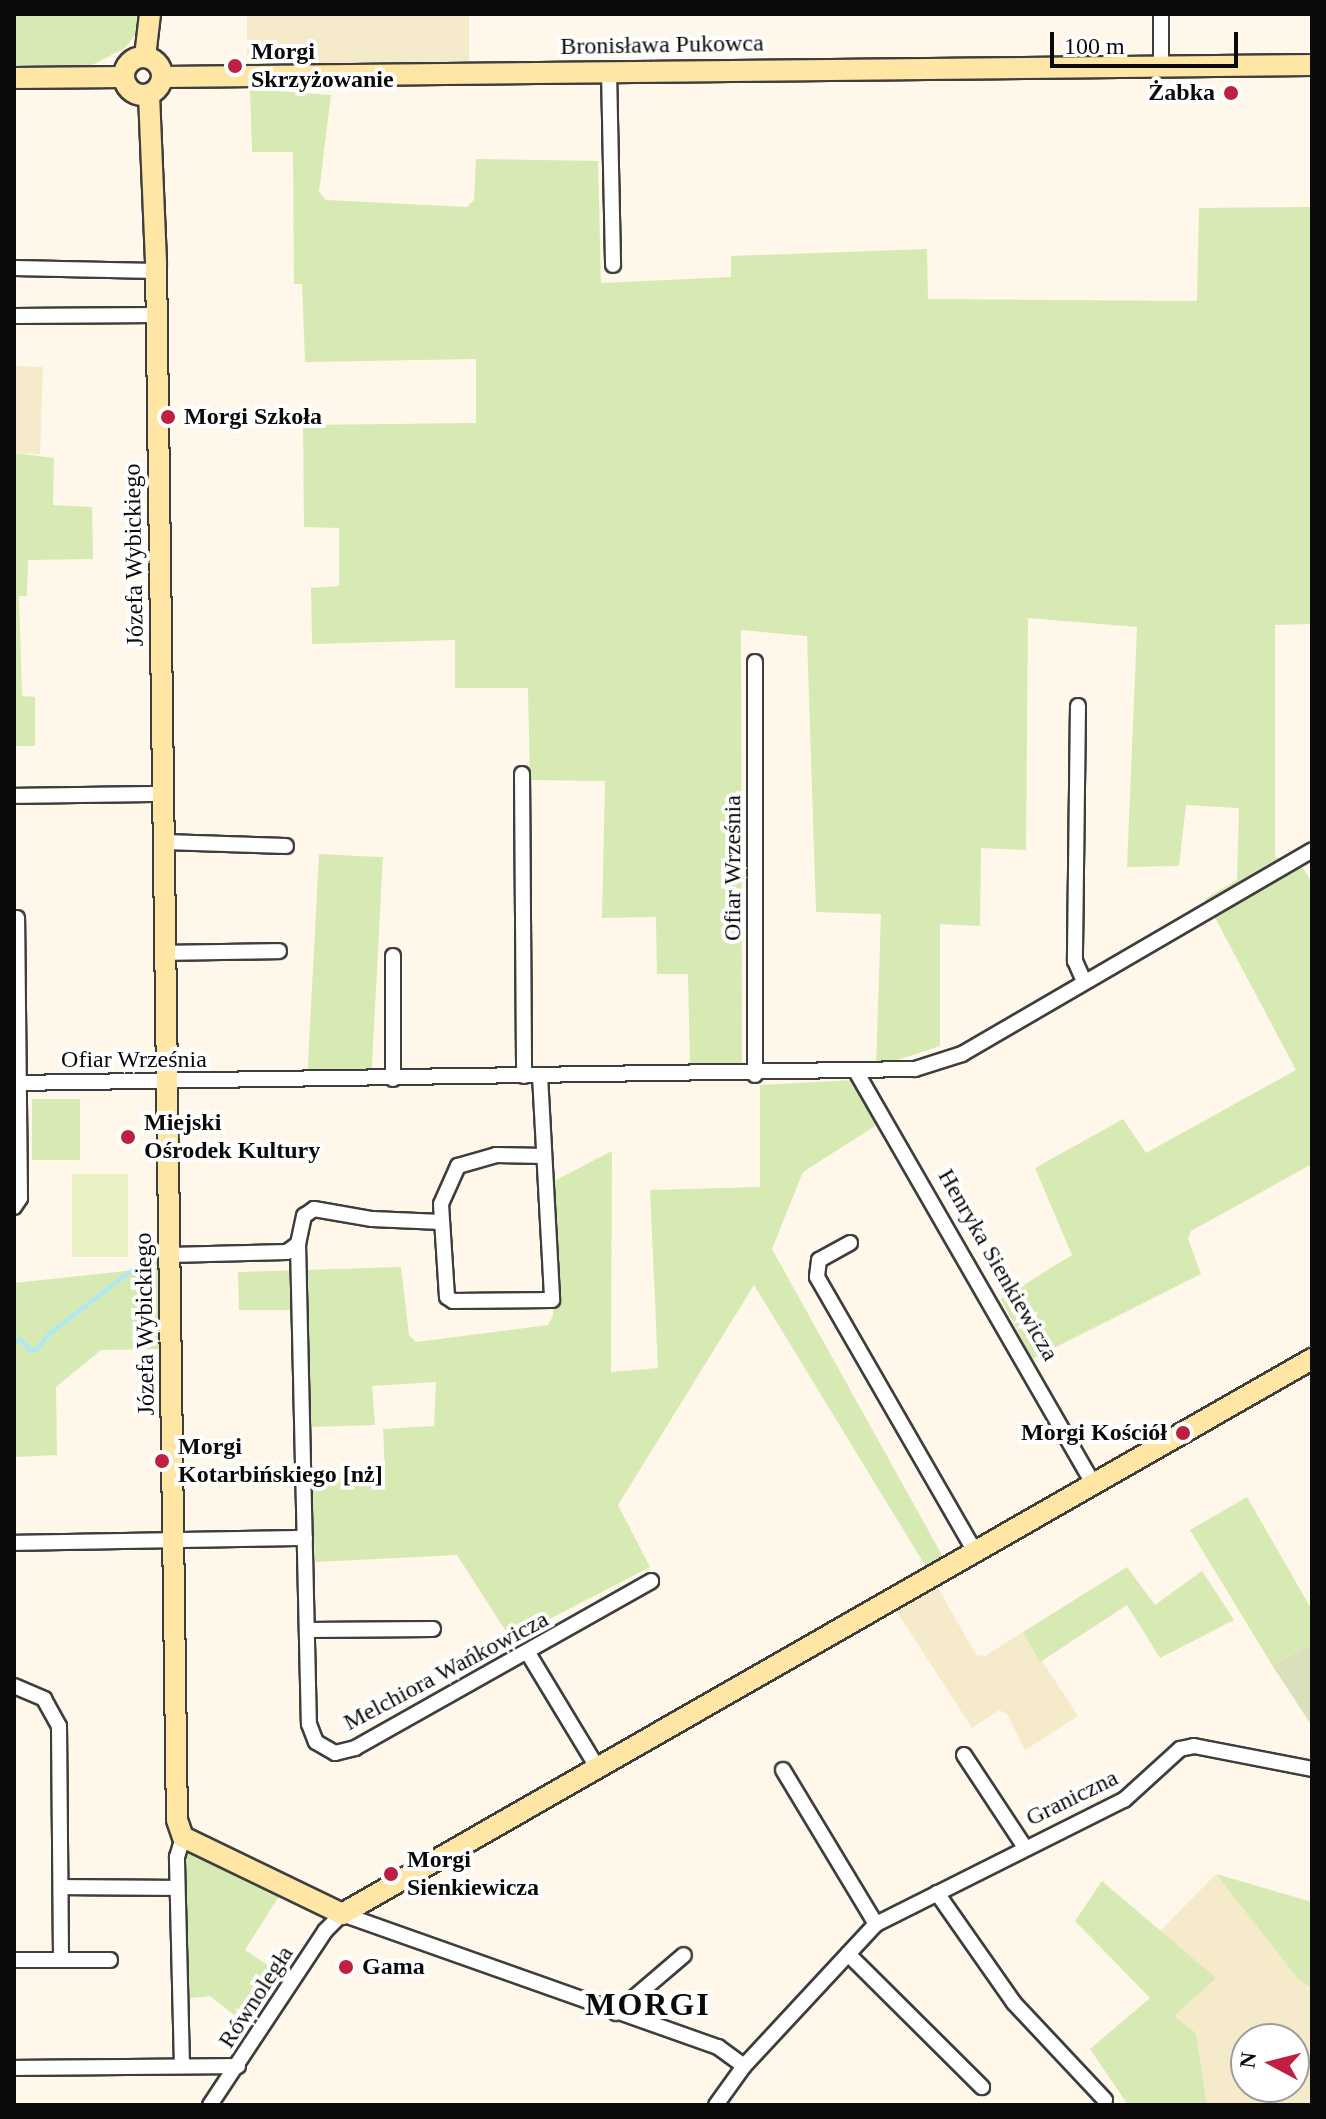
<!DOCTYPE html>
<html>
<head>
<meta charset="utf-8">
<style>
	body { margin:0 }
	#map { position:relative; width:1326px; height:2119px; overflow:hidden; background:#fff7e9; font-family:"Times New Roman",serif }
	div>[style] { position:absolute }
	[style*='--x'] { left:calc(var(--x)*1px); top:calc(var(--y)*1px); width:calc(var(--w)*1px); rotate:calc(var(--a)*1deg) }
	.farmland>* { inset:0; background:#f5eac9; transform-origin:0 0 }
	.green>* { inset:0; background:#d8eab3; transform-origin:0 0 }
	.cemetery>* { inset:0; background:#dae0bb }
	.pitch>* { inset:0; background:#e9f1c5; transform-origin:0 0 }
	.stream>* { height:4px; margin:-2px; padding:0 2px; transform-origin:2px; border-radius:2px; background:#ade8f8 }
	.roads { filter:drop-shadow(2px 0 #3e3e3e) drop-shadow(-2px 0 #3e3e3e) drop-shadow(0 2px #3e3e3e) drop-shadow(0 -2px #3e3e3e) }
	.street>* { height:14px; margin:-7px; padding:0 7px; transform-origin:7px; border-radius:7px; background:#fff }
	.secondary>* { height:20px; margin:-10px; padding:0 10px; transform-origin:10px; border-radius:10px; background:#ffe6a4 }
	.secondary>.ring { margin:-10px; padding:0; box-sizing:content-box; background:none; border:20px solid #ffe6a4; border-radius:50% }
	.dots>* { width:22px; height:22px; translate:-50% -50%; box-sizing:border-box; border:4px solid #fff; border-radius:50% }
	span { translate:-50% -50%; white-space:nowrap; text-align:center; line-height:1.15; -webkit-text-stroke:8px #fff; paint-order:stroke }
	.street-label { font-size:24px; color:#0b0b0b }
	.poi-label { font-size:24px; color:#0b0b0b; font-weight:700 }
	.left { translate:0 -50%; text-align:left }
	.right { translate:-100% -50%; text-align:right }
	.district-label { font-size:32px; color:#0b0b0b; font-weight:700; letter-spacing:2px }
	.frame { position:absolute; inset:0; border:16px solid #0b0b0b; pointer-events:none }
	.north { position:absolute; left:1230px; top:2023px; width:80px; height:80px; box-sizing:border-box; background:#fff; border:2px solid #9d9d9d; border-radius:50%; rotate:277deg; font-size:22px; font-weight:700; line-height:32px; text-align:center; color:#0b0b0b }
	.north::after { content:''; display:block; margin:auto; width:28px; height:36px; background:#be2041; clip-path:polygon(50% 0,100% 100%,50% 72%,0 100%) }
	.scale { position:absolute; left:1050px; top:32px; width:188px; height:36px; box-sizing:border-box; border:4px solid #0b0b0b; border-top:0; padding-left:10px; font-size:24px; line-height:28px; white-space:nowrap; color:#0b0b0b; -webkit-text-stroke:6px #fff; paint-order:stroke }
</style>
</head>
<body>
<div id="map">
	<div class="farmland">
		<div style="left:247px;top:14px;width:222px;height:51px"></div>
		<div style="left:14px;top:366px;width:29px;height:87px;rotate:2deg"></div>
		<div style="clip-path:polygon(934px 1581px,976px 1655px,985px 1656px,1023px 1632px,1078px 1716px,1025px 1750px,1007px 1714px,999px 1710px,972px 1728px,892px 1604px)"></div>
		<div style="clip-path:polygon(evenodd,1216px 1874px,1298px 1979px,1312px 1988px,1312px 2105px,1207px 2105px,1196px 2033px,1174px 2016px,1160px 1931px,1216px 1874px,1246px 2039px,1294px 2039px,1294px 2087px,1246px 2087px,1246px 2039px)"></div>
	</div>
	<div class="green">
		<div style="clip-path:polygon(14px 14px,137px 14px,136px 34px,125px 48px,92px 65px,14px 66px)"></div>
		<div style="clip-path:polygon(250px 89px,331px 95px,319px 192px,326px 200px,467px 207px,474px 200px,476px 159px,598px 161px,601px 283px,731px 277px,731px 256px,927px 249px,928px 299px,1197px 301px,1199px 208px,1312px 207px,1312px 624px,1275px 625px,1275px 857px,1302px 866px,1312px 883px,1312px 1164px,1191px 1231px,1188px 1239px,1201px 1274px,1032px 1359px,1001px 1299px,1072px 1255px,1035px 1168px,1123px 1119px,1146px 1153px,1296px 1070px,1205px 899px,1237px 880px,1239px 808px,1186px 805px,1179px 866px,1127px 867px,1137px 627px,1028px 618px,1026px 850px,981px 848px,980px 926px,940px 924px,940px 1046px,876px 1067px,881px 914px,816px 912px,807px 636px,741px 630px,742px 1063px,690px 1064px,688px 974px,657px 974px,656px 917px,602px 918px,605px 781px,530px 780px,528px 688px,455px 688px,455px 640px,312px 644px,311px 588px,339px 586px,339px 528px,304px 527px,303px 425px,476px 423px,476px 359px,305px 362px,302px 284px,294px 284px,293px 152px,252px 152px)"></div>
		<div style="clip-path:polygon(14px 453px,54px 458px,53px 505px,92px 507px,93px 559px,28px 560px,27px 596px,19px 596px,22px 696px,35px 697px,35px 746px,14px 746px)"></div>
		<div style="left:319px;top:854px;width:64px;height:218px;rotate:3deg"></div>
		<div style="clip-path:polygon(852px 1080px,878px 1124px,803px 1172px,772px 1249px,943px 1557px,926px 1567px,754px 1285px,618px 1505px,650px 1567px,511px 1639px,457px 1555px,315px 1562px,311px 1472px,385px 1471px,383px 1429px,434px 1426px,436px 1382px,372px 1386px,375px 1425px,312px 1427px,297px 1316px,290px 1310px,239px 1310px,238px 1272px,401px 1267px,409px 1335px,416px 1342px,548px 1325px,553px 1316px,552px 1182px,612px 1151px,611px 1372px,658px 1368px,650px 1190px,760px 1187px,760px 1085px)"></div>
		<div style="left:32px;top:1099px;width:48px;height:61px"></div>
		<div style="clip-path:polygon(162px 1267px,164px 1349px,101px 1350px,56px 1387px,57px 1455px,14px 1457px,14px 1283px)"></div>
		<div style="clip-path:polygon(1247px 1497px,1312px 1610px,1312px 1643px,1272px 1665px,1190px 1530px)"></div>
		<div style="clip-path:polygon(1127px 1567px,1155px 1605px,1202px 1571px,1234px 1620px,1160px 1658px,1127px 1605px,1040px 1662px,1023px 1632px)"></div>
		<div style="clip-path:polygon(189px 1849px,279px 1896px,245px 1950px,280px 1973px,247px 2025px,210px 1996px,183px 1999px,181px 1855px)"></div>
		<div style="clip-path:polygon(1216px 1874px,1312px 1902px,1312px 1988px,1298px 1979px)"></div>
		<div style="clip-path:polygon(1102px 1881px,1216px 1978px,1174px 2016px,1196px 2033px,1207px 2105px,1128px 2105px,1090px 2049px,1150px 1998px,1075px 1921px)"></div>
	</div>
	<div class="cemetery">
		<div style="clip-path:polygon(1312px 1643px,1312px 1726px,1272px 1665px)"></div>
	</div>
	<div class="pitch">
		<div style="left:128px;top:1174px;width:83px;height:56px;rotate:90deg"></div>
	</div>
	<div class="stream">
		<div style="--x:14;--y:1343;--w:7;--a:-34"></div>
		<div style="--x:20;--y:1339;--w:16;--a:47"></div>
		<div style="--x:31;--y:1351;--w:6;--a:-18"></div>
		<div style="--x:37;--y:1349;--w:19;--a:-51"></div>
		<div style="--x:49;--y:1334;--w:113;--a:-37.5"></div>
		<div style="--x:139;--y:1265;--w:17;--a:-7"></div>
	</div>
	<div class="roads">
		<div class="street">
			<div style="--x:1161;--y:14;--w:52;--a:90"></div>
			<div style="--x:609;--y:71;--w:194;--a:88.8"></div>
			<div style="--x:14;--y:268;--w:142;--a:1.2"></div>
			<div style="--x:14;--y:316;--w:143;--a:-0.4"></div>
			<div style="--x:755;--y:662;--w:413;--a:90"></div>
			<div style="--x:1078;--y:706;--w:255;--a:90.7"></div>
			<div style="--x:1075;--y:961;--w:22;--a:66"></div>
			<div style="--x:522;--y:774;--w:302;--a:89.6"></div>
			<div style="--x:14;--y:796;--w:149;--a:-0.8"></div>
			<div style="--x:164;--y:842;--w:122;--a:1.9"></div>
			<div style="--x:165;--y:953;--w:114;--a:-1"></div>
			<div style="--x:393;--y:956;--w:123;--a:90"></div>
			<div style="--x:857;--y:1073;--w:473;--a:60.1"></div>
			<div style="--x:540;--y:1075;--w:225;--a:86.9"></div>
			<div style="--x:552;--y:1300;--w:99;--a:179.4"></div>
			<div style="--x:453;--y:1301;--w:7;--a:-146"></div>
			<div style="--x:447;--y:1297;--w:93;--a:-93.7"></div>
			<div style="--x:441;--y:1204;--w:42;--a:-65.9"></div>
			<div style="--x:458;--y:1166;--w:40;--a:-16"></div>
			<div style="--x:496;--y:1155;--w:48;--a:1.2"></div>
			<div style="--x:14;--y:1083;--w:901;--a:-0.89"></div>
			<div style="--x:915;--y:1069;--w:49;--a:-17.7"></div>
			<div style="--x:962;--y:1054;--w:405;--a:-30.2"></div>
			<div style="--x:14;--y:1207;--w:11;--a:-56"></div>
			<div style="--x:20;--y:1198;--w:280;--a:-90.6"></div>
			<div style="--x:850;--y:1243;--w:35;--a:151"></div>
			<div style="--x:819;--y:1260;--w:17;--a:97"></div>
			<div style="--x:817;--y:1277;--w:315;--a:60.1"></div>
			<div style="--x:298;--y:1244;--w:480;--a:88.7"></div>
			<div style="--x:309;--y:1724;--w:19;--a:69"></div>
			<div style="--x:316;--y:1742;--w:22;--a:30"></div>
			<div style="--x:335;--y:1753;--w:21;--a:-14"></div>
			<div style="--x:355;--y:1748;--w:340;--a:-29.4"></div>
			<div style="--x:170;--y:1255;--w:117;--a:-1.5"></div>
			<div style="--x:287;--y:1252;--w:14;--a:-36"></div>
			<div style="--x:298;--y:1244;--w:29;--a:-78"></div>
			<div style="--x:304;--y:1216;--w:12;--a:-35"></div>
			<div style="--x:314;--y:1209;--w:59;--a:9.8"></div>
			<div style="--x:372;--y:1219;--w:69;--a:2.5"></div>
			<div style="--x:14;--y:1543;--w:291;--a:-1"></div>
			<div style="--x:308;--y:1630;--w:125;--a:-0.5"></div>
			<div style="--x:528;--y:1653;--w:133;--a:58.8"></div>
			<div style="--x:14;--y:1686;--w:33;--a:23"></div>
			<div style="--x:44;--y:1699;--w:31;--a:61"></div>
			<div style="--x:59;--y:1726;--w:234;--a:89.5"></div>
			<div style="--x:964;--y:1755;--w:109;--a:56.6"></div>
			<div style="--x:783;--y:1770;--w:180;--a:58.9"></div>
			<div style="--x:61;--y:1887;--w:116;--a:0.5"></div>
			<div style="--x:937;--y:1893;--w:134;--a:55"></div>
			<div style="--x:1014;--y:2003;--w:133;--a:46.8"></div>
			<div style="--x:848;--y:1954;--w:189;--a:44.8"></div>
			<div style="--x:14;--y:1960;--w:96;--a:0"></div>
			<div style="--x:616;--y:2013;--w:89;--a:-40.5"></div>
			<div style="--x:182;--y:2066;--w:209;--a:-91.4"></div>
			<div style="--x:177;--y:1857;--w:21;--a:-73"></div>
			<div style="--x:14;--y:2068;--w:224;--a:-0.5"></div>
			<div style="--x:210;--y:2105;--w:209;--a:-56.5"></div>
			<div style="--x:325;--y:1931;--w:24;--a:-45"></div>
			<div style="--x:342;--y:1914;--w:399;--a:19.5"></div>
			<div style="--x:718;--y:2047;--w:32;--a:36"></div>
			<div style="--x:716;--y:2105;--w:48;--a:-54.3"></div>
			<div style="--x:744;--y:2066;--w:194;--a:-47.1"></div>
			<div style="--x:876;--y:1924;--w:277;--a:-26.6"></div>
			<div style="--x:1124;--y:1800;--w:76;--a:-42.3"></div>
			<div style="--x:1180;--y:1749;--w:14;--a:-12"></div>
			<div style="--x:1194;--y:1746;--w:120;--a:11"></div>
		</div>
		<div class="secondary">
			<div class="ring" style="left:124px;top:57px;width:18px;height:18px"></div>
			<div style="--x:145;--y:57;--w:43;--a:-83.4"></div>
			<div style="--x:163;--y:77;--w:1149;--a:-0.6"></div>
			<div style="--x:14;--y:78;--w:110;--a:-0.5"></div>
			<div style="--x:149;--y:95;--w:167;--a:87.6"></div>
			<div style="--x:156;--y:262;--w:1558;--a:89.23"></div>
			<div style="--x:177;--y:1820;--w:18;--a:71"></div>
			<div style="--x:183;--y:1837;--w:177;--a:25.8"></div>
			<div style="--x:342;--y:1914;--w:1118;--a:-29.78"></div>
		</div>
	</div>
	<div class="dots">
		<div style="left:235px;top:66px;background:#be2041"></div>
		<div style="left:1231px;top:93px;background:#be2041"></div>
		<div style="left:168px;top:417px;background:#be2041"></div>
		<div style="left:128px;top:1137px;background:#be2041"></div>
		<div style="left:1183px;top:1433px;background:#be2041"></div>
		<div style="left:162px;top:1461px;background:#be2041"></div>
		<div style="left:391px;top:1874px;background:#be2041"></div>
		<div style="left:346px;top:1967px;background:#be2041"></div>
	</div>
	<div class="street-label">
		<span style="left:662px;top:45px;rotate:-1deg">Bronisława Pukowca</span>
		<span style="left:134px;top:555px;rotate:-91deg">Józefa Wybickiego</span>
		<span style="left:733px;top:868px;rotate:-90deg">Ofiar Września</span>
		<span style="left:134px;top:1060px">Ofiar Września</span>
		<span style="left:998px;top:1265px;rotate:60deg">Henryka Sienkiewicza</span>
		<span style="left:145px;top:1324px;rotate:-91deg">Józefa Wybickiego</span>
		<span style="left:446px;top:1671px;rotate:-28deg">Melchiora Wańkowicza</span>
		<span style="left:1072px;top:1798px;rotate:-26deg">Graniczna</span>
		<span style="left:256px;top:1997px;rotate:-57deg">Równoległa</span>
	</div>
	<div class="poi-label">
		<span class="left" style="left:251px;top:66px">Morgi<br>Skrzyżowanie</span>
		<span class="right" style="left:1215px;top:93px">Żabka</span>
		<span class="left" style="left:184px;top:417px">Morgi Szkoła</span>
		<span class="left" style="left:144px;top:1137px">Miejski<br>Ośrodek Kultury</span>
		<span class="right" style="left:1167px;top:1433px">Morgi Kościół</span>
		<span class="left" style="left:178px;top:1461px">Morgi<br>Kotarbińskiego [nż]</span>
		<span class="left" style="left:407px;top:1874px">Morgi<br>Sienkiewicza</span>
		<span class="left" style="left:362px;top:1967px">Gama</span>
	</div>
	<div class="district-label">
		<span style="left:648px;top:2004px">MORGI</span>
	</div>
	<div class="frame"></div>
	<div class="north">N</div>
	<div class="scale">100 m</div>
</div>
</body>
</html>
